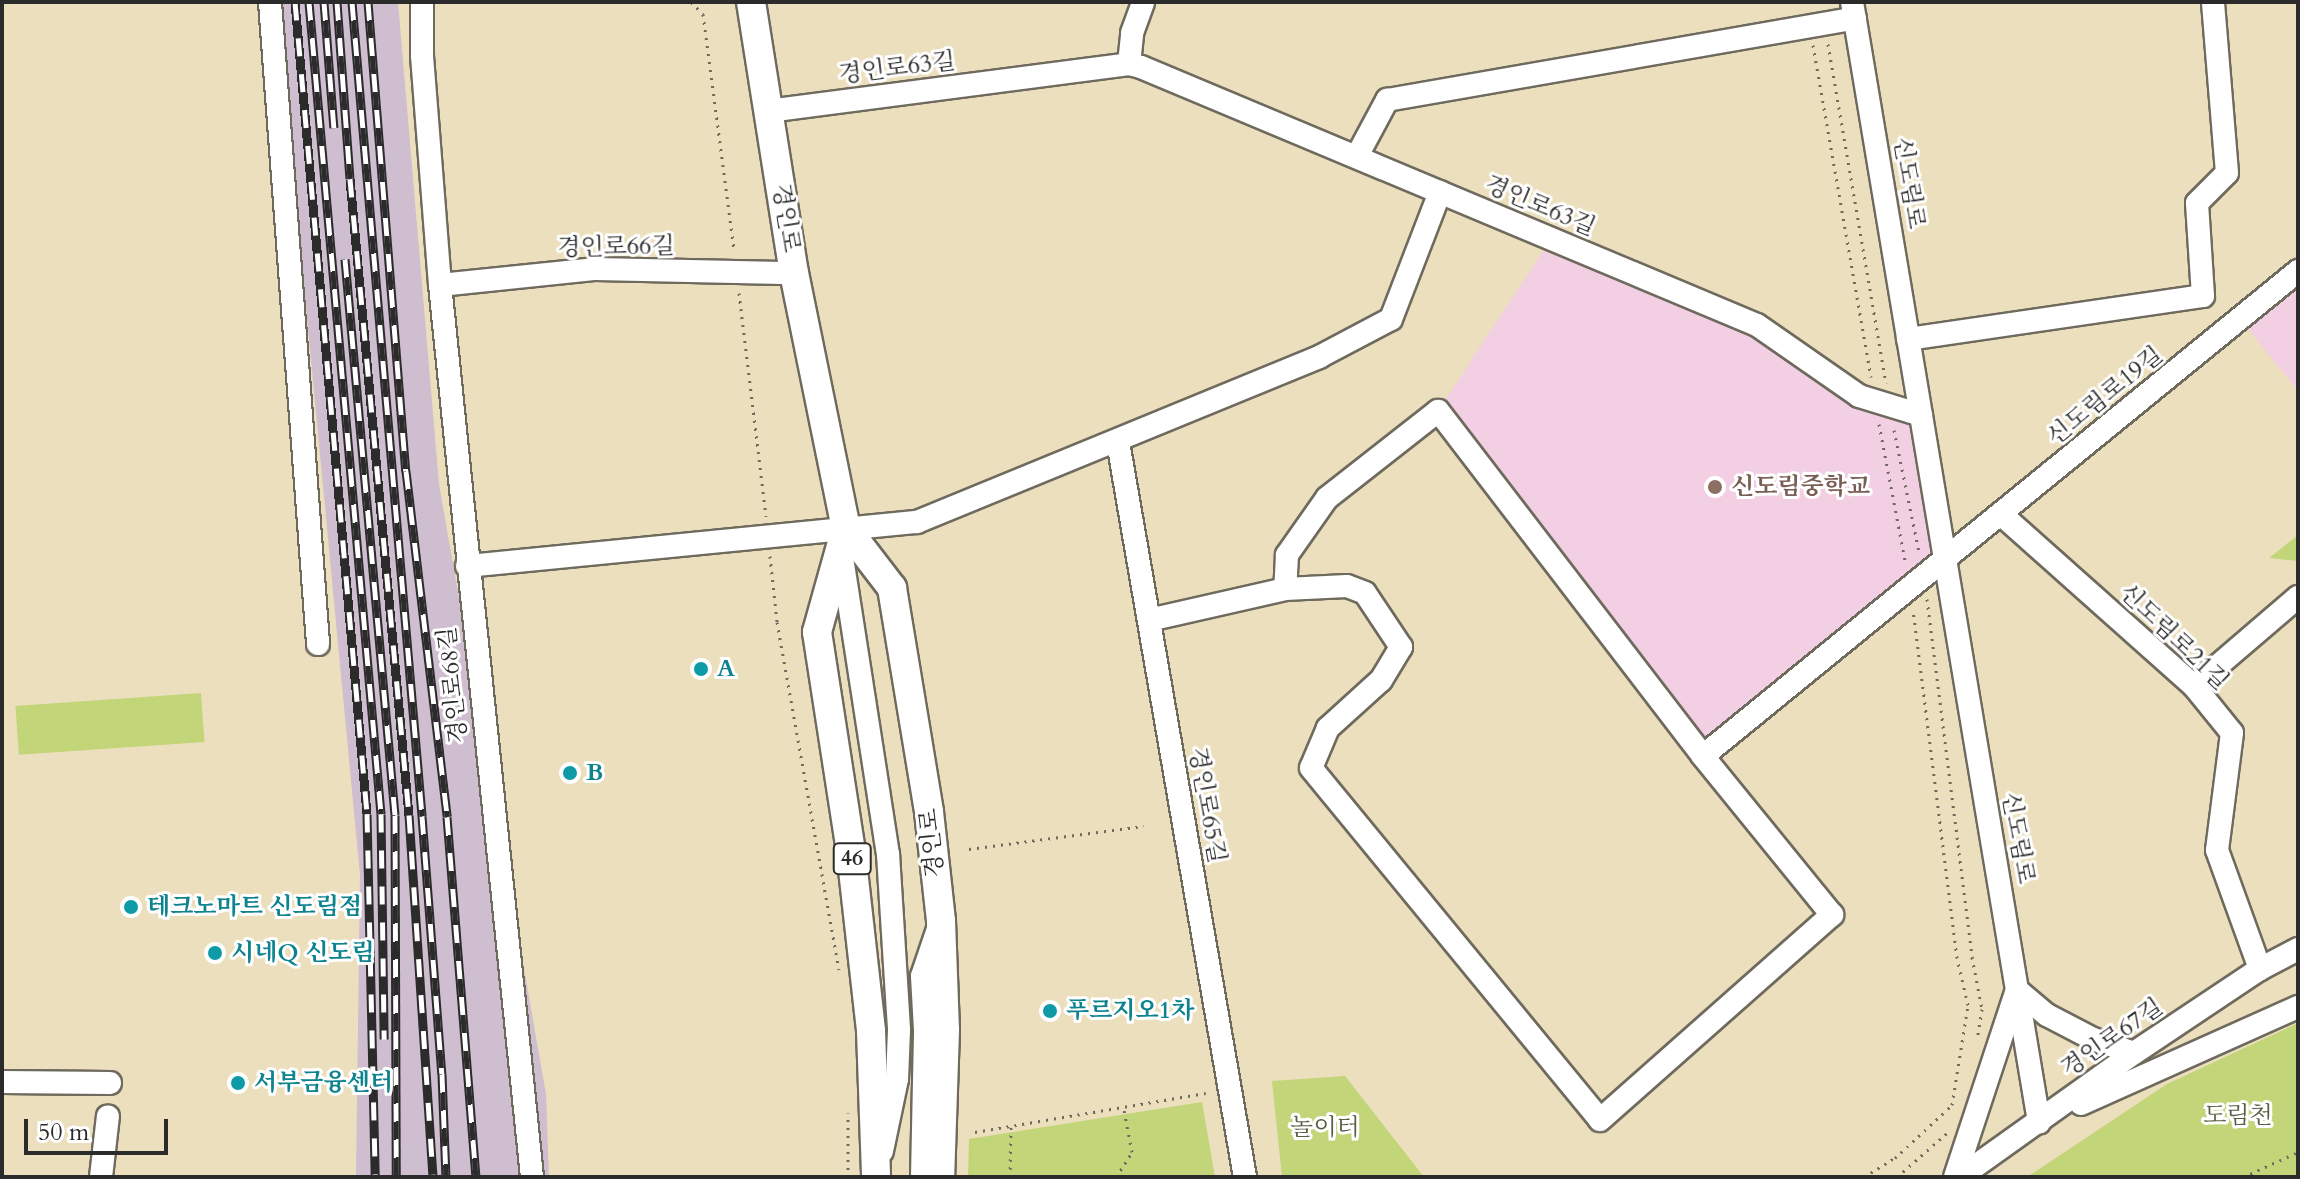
<!DOCTYPE html>
<html>
<head>
<meta charset="utf-8">
<style>
	body { margin:0 }
	#map { position:relative; width:2300px; height:1179px; overflow:hidden; background:#ecdfbd; font-family:Cardo,"Noto Serif KR",serif }
	div>[style] { position:absolute }
	[style*='--x'] { left:calc(var(--x)*1px); top:calc(var(--y)*1px); width:calc(var(--w)*1px); rotate:calc(var(--a)*1deg) }
	.built>* { inset:0; background:#f2cfe2 }
	.industrial>* { inset:0; background:#cfbdd0 }
	.green>* { inset:0; background:#c2d578; transform-origin:0 0 }
	.path>* { height:3px; margin-top:-1.5px; transform-origin:0; background:repeating-linear-gradient(90deg,#6f6a5e 0 2px,transparent 0 8px) }
	.roads { filter:drop-shadow(2px 0 #6f6a5e) drop-shadow(-2px 0 #6f6a5e) drop-shadow(0 2px #6f6a5e) drop-shadow(0 -2px #6f6a5e) }
	.minor>* { height:22px; margin:-11px; padding:0 11px; transform-origin:11px; border-radius:11px; background:#fff }
	.major>* { height:28px; margin:-14px; padding:0 14px; transform-origin:14px; border-radius:14px; background:#fff }
	.rail>* { height:9px; margin-top:-4.5px; transform-origin:0; background:repeating-linear-gradient(90deg,#fff 0 18px,#2b2b2b 0 36px); box-sizing:border-box; border-block:2px solid #2b2b2b }
	.dots>* { width:22px; height:22px; translate:-50% -50%; box-sizing:border-box; border:4px solid #fff; border-radius:50% }
	span { translate:-50% -50%; white-space:nowrap; text-align:center; line-height:1.15; -webkit-text-stroke:6px #fff; paint-order:stroke }
	.shield-label span { padding:2px 6px; background:#fff; border:2px solid; border-radius:6px; -webkit-text-stroke-width:0 }
	.shield-label { font-size:22px; color:#2b2b2b; font-weight:700 }
	.street-label { font-size:24px; color:#2b2b2b }
	.education-label { font-size:24px; color:#785e54; font-weight:700 }
	.left { translate:0 -50%; text-align:left }
	.culture-label { font-size:24px; color:#0d838f; font-weight:700 }
	.park-label { font-size:24px; color:#585e42 }
	.frame { position:absolute; inset:0; border:4px solid #2b2b2b; pointer-events:none }
	.scale { position:absolute; left:24px; top:1119px; width:144px; height:36px; box-sizing:border-box; border:4px solid #2b2b2b; border-top:0; padding-left:10px; font-size:24px; line-height:28px; white-space:nowrap; color:#2b2b2b; -webkit-text-stroke:6px #fff; paint-order:stroke }
</style>
</head>
<body>
<div id="map">
	<div class="built">
		<div style="clip-path:polygon(1551px 239px,1757px 325px,1859px 396px,1921px 415px,1945px 562px,1703px 756px,1438px 411px)"></div>
		<div style="clip-path:polygon(2298px 271px,2298px 391px,2240px 319px)"></div>
	</div>
	<div class="industrial">
		<div style="clip-path:polygon(277px 2px,398px 2px,439px 484px,546px 1094px,549px 1177px,356px 1177px,360px 875px)"></div>
	</div>
	<div class="green">
		<div style="clip-path:polygon(2298px 535px,2298px 561px,2269px 558px)"></div>
		<div style="left:201px;top:693px;width:49px;height:186px;rotate:86deg"></div>
		<div style="clip-path:polygon(2298px 1023px,2298px 1177px,2027px 1177px,2167px 1084px)"></div>
		<div style="clip-path:polygon(1345px 1076px,1424px 1177px,1282px 1177px,1272px 1081px)"></div>
		<div style="clip-path:polygon(1202px 1102px,1215px 1177px,968px 1177px,969px 1139px)"></div>
	</div>
	<div class="path">
		<div style="--x:691;--y:2;--w:17;--a:45"></div>
		<div style="--x:703;--y:14;--w:238;--a:82.5"></div>
		<div style="--x:1828;--y:44;--w:344;--a:80.3"></div>
		<div style="--x:1813;--y:45;--w:337;--a:80.1"></div>
		<div style="--x:739;--y:293;--w:225;--a:83.1"></div>
		<div style="--x:1879;--y:424;--w:144;--a:79.2"></div>
		<div style="--x:1894;--y:430;--w:125;--a:78.4"></div>
		<div style="--x:770;--y:556;--w:66;--a:83.9"></div>
		<div style="--x:777;--y:622;--w:353;--a:79.9"></div>
		<div style="--x:1927;--y:599;--w:361;--a:82.8"></div>
		<div style="--x:1972;--y:957;--w:53;--a:79.1"></div>
		<div style="--x:1982;--y:1009;--w:30;--a:99"></div>
		<div style="--x:969;--y:849;--w:176;--a:-7.5"></div>
		<div style="--x:975;--y:1132;--w:234;--a:-9.6"></div>
		<div style="--x:848;--y:1177;--w:64;--a:-90"></div>
		<div style="--x:1010;--y:1177;--w:51;--a:-88.9"></div>
		<div style="--x:1116;--y:1177;--w:30;--a:-57"></div>
		<div style="--x:1132;--y:1152;--w:43;--a:-100.8"></div>
		<div style="--x:1864;--y:1177;--w:36;--a:-32"></div>
		<div style="--x:1895;--y:1158;--w:78;--a:-42.9"></div>
		<div style="--x:1952;--y:1105;--w:101;--a:-80.9"></div>
		<div style="--x:1968;--y:1005;--w:48;--a:-103.2"></div>
		<div style="--x:1957;--y:958;--w:349;--a:-97.2"></div>
		<div style="--x:1897;--y:1177;--w:68;--a:-41.4"></div>
		<div style="--x:2243;--y:1177;--w:60;--a:-24.4"></div>
		<div style="--x:2294;--y:1177;--w:4;--a:-27"></div>
	</div>
	<div class="roads">
		<div class="minor">
			<div style="--x:270;--y:2;--w:644;--a:85.72"></div>
			<div style="--x:422;--y:2;--w:54;--a:90"></div>
			<div style="--x:422;--y:56;--w:230;--a:85.5"></div>
			<div style="--x:440;--y:285;--w:897;--a:84.11"></div>
			<div style="--x:1852;--y:2;--w:1136;--a:80.52"></div>
			<div style="--x:1129;--y:64;--w:31;--a:-84"></div>
			<div style="--x:1132;--y:33;--w:33;--a:-70"></div>
			<div style="--x:768;--y:111;--w:364;--a:-7.4"></div>
			<div style="--x:1129;--y:64;--w:12;--a:14"></div>
			<div style="--x:1141;--y:67;--w:668;--a:22.73"></div>
			<div style="--x:1757;--y:325;--w:124;--a:34.8"></div>
			<div style="--x:1859;--y:396;--w:65;--a:17"></div>
			<div style="--x:1357;--y:156;--w:64;--a:-61.8"></div>
			<div style="--x:1387;--y:100;--w:475;--a:-9.9"></div>
			<div style="--x:440;--y:285;--w:157;--a:-5.9"></div>
			<div style="--x:596;--y:269;--w:198;--a:1.2"></div>
			<div style="--x:1908;--y:339;--w:298;--a:-8.3"></div>
			<div style="--x:2203;--y:296;--w:93;--a:-93.7"></div>
			<div style="--x:2197;--y:203;--w:42;--a:-45"></div>
			<div style="--x:2227;--y:173;--w:172;--a:-94.7"></div>
			<div style="--x:1118;--y:442;--w:746;--a:80.2"></div>
			<div style="--x:2002;--y:515;--w:257;--a:41.7"></div>
			<div style="--x:2194;--y:686;--w:60;--a:51"></div>
			<div style="--x:2232;--y:733;--w:118;--a:97.3"></div>
			<div style="--x:2217;--y:850;--w:127;--a:70.1"></div>
			<div style="--x:841;--y:551;--w:307;--a:81.2"></div>
			<div style="--x:888;--y:854;--w:176;--a:86.4"></div>
			<div style="--x:899;--y:1030;--w:49;--a:92.3"></div>
			<div style="--x:897;--y:1079;--w:74;--a:101.8"></div>
			<div style="--x:467;--y:566;--w:452;--a:-5.6"></div>
			<div style="--x:917;--y:522;--w:435;--a:-22.3"></div>
			<div style="--x:1319;--y:357;--w:81;--a:-27.8"></div>
			<div style="--x:1391;--y:319;--w:136;--a:-68.9"></div>
			<div style="--x:1149;--y:620;--w:139;--a:-12.8"></div>
			<div style="--x:1285;--y:589;--w:62;--a:-2.8"></div>
			<div style="--x:1347;--y:586;--w:19;--a:21"></div>
			<div style="--x:1365;--y:593;--w:65;--a:56.3"></div>
			<div style="--x:1401;--y:647;--w:39;--a:121"></div>
			<div style="--x:1381;--y:680;--w:72;--a:137.8"></div>
			<div style="--x:1328;--y:728;--w:43;--a:113"></div>
			<div style="--x:1311;--y:768;--w:455;--a:50.6"></div>
			<div style="--x:1600;--y:1120;--w:310;--a:-41.5"></div>
			<div style="--x:1832;--y:915;--w:205;--a:-129.1"></div>
			<div style="--x:1703;--y:756;--w:435;--a:-127.5"></div>
			<div style="--x:1438;--y:411;--w:141;--a:141.9"></div>
			<div style="--x:1327;--y:498;--w:70;--a:125.1"></div>
			<div style="--x:1287;--y:555;--w:34;--a:93"></div>
			<div style="--x:2194;--y:686;--w:137;--a:-40.6"></div>
			<div style="--x:1703;--y:756;--w:768;--a:-39.18"></div>
			<div style="--x:2;--y:1082;--w:108;--a:0.5"></div>
			<div style="--x:2081;--y:1104;--w:238;--a:-24.1"></div>
			<div style="--x:101;--y:1177;--w:61;--a:-83.5"></div>
			<div style="--x:922;--y:1177;--w:147;--a:-88.8"></div>
			<div style="--x:925;--y:1030;--w:54;--a:-93.2"></div>
			<div style="--x:922;--y:976;--w:50;--a:-71.2"></div>
			<div style="--x:1955;--y:1177;--w:197;--a:-71.7"></div>
			<div style="--x:2017;--y:990;--w:39;--a:40"></div>
			<div style="--x:2047;--y:1015;--w:52;--a:27.6"></div>
			<div style="--x:2093;--y:1039;--w:43;--a:18.9"></div>
			<div style="--x:1960;--y:1177;--w:214;--a:-35.5"></div>
			<div style="--x:2134;--y:1053;--w:151;--a:-33.7"></div>
			<div style="--x:2260;--y:969;--w:43;--a:-27.8"></div>
		</div>
		<div class="major">
			<div style="--x:751;--y:2;--w:274;--a:81"></div>
			<div style="--x:794;--y:273;--w:260;--a:78.5"></div>
			<div style="--x:846;--y:528;--w:76;--a:52.5"></div>
			<div style="--x:892;--y:588;--w:227;--a:80.6"></div>
			<div style="--x:929;--y:812;--w:110;--a:83.7"></div>
			<div style="--x:941;--y:921;--w:109;--a:87.9"></div>
			<div style="--x:945;--y:1030;--w:147;--a:91.9"></div>
			<div style="--x:846;--y:528;--w:108;--a:105.6"></div>
			<div style="--x:817;--y:632;--w:223;--a:81.2"></div>
			<div style="--x:851;--y:852;--w:180;--a:83.6"></div>
			<div style="--x:871;--y:1031;--w:146;--a:88"></div>
		</div>
	</div>
	<div class="rail">
		<div style="--x:295;--y:2;--w:815;--a:84.93"></div>
		<div style="--x:367;--y:814;--w:363;--a:88.7"></div>
		<div style="--x:309;--y:2;--w:815;--a:84.93"></div>
		<div style="--x:381;--y:814;--w:225;--a:89.2"></div>
		<div style="--x:324;--y:2;--w:126;--a:85.5"></div>
		<div style="--x:337;--y:2;--w:177;--a:85.8"></div>
		<div style="--x:350;--y:179;--w:639;--a:84.7"></div>
		<div style="--x:409;--y:815;--w:363;--a:86.2"></div>
		<div style="--x:352;--y:2;--w:817;--a:85.08"></div>
		<div style="--x:422;--y:816;--w:259;--a:85.6"></div>
		<div style="--x:442;--y:1074;--w:103;--a:87.8"></div>
		<div style="--x:368;--y:2;--w:471;--a:85.4"></div>
		<div style="--x:406;--y:471;--w:348;--a:83.2"></div>
		<div style="--x:447;--y:817;--w:361;--a:85.4"></div>
		<div style="--x:345;--y:259;--w:558;--a:84.86"></div>
		<div style="--x:395;--y:815;--w:362;--a:89.8"></div>
	</div>
	<div class="dots">
		<div style="left:1715px;top:487px;background:#8d6e63"></div>
		<div style="left:701px;top:669px;background:#0f9aa8"></div>
		<div style="left:570px;top:773px;background:#0f9aa8"></div>
		<div style="left:131px;top:907px;background:#0f9aa8"></div>
		<div style="left:215px;top:953px;background:#0f9aa8"></div>
		<div style="left:1050px;top:1011px;background:#0f9aa8"></div>
		<div style="left:238px;top:1083px;background:#0f9aa8"></div>
	</div>
	<div class="shield-label">
		<span style="left:852px;top:859px">46</span>
	</div>
	<div class="street-label">
		<span style="left:897px;top:68px;rotate:-7deg">경인로63길</span>
		<span style="left:1909px;top:183px;rotate:81deg">신도림로</span>
		<span style="left:1540px;top:206px;rotate:23deg">경인로63길</span>
		<span style="left:786px;top:218px;rotate:81deg">경인로</span>
		<span style="left:616px;top:247px;rotate:-1deg">경인로66길</span>
		<span style="left:2105px;top:396px;rotate:-39deg">신도림로19길</span>
		<span style="left:2174px;top:637px;rotate:44deg">신도림로21길</span>
		<span style="left:453px;top:685px;rotate:-96deg">경인로68길</span>
		<span style="left:1207px;top:805px;rotate:80deg">경인로65길</span>
		<span style="left:2018px;top:838px;rotate:80deg">신도림로</span>
		<span style="left:932px;top:843px;rotate:-96deg">경인로</span>
		<span style="left:2112px;top:1038px;rotate:-35deg">경인로67길</span>
	</div>
	<div class="education-label">
		<span class="left" style="left:1731px;top:487px">신도림중학교</span>
	</div>
	<div class="culture-label">
		<span class="left" style="left:717px;top:669px">A</span>
		<span class="left" style="left:586px;top:773px">B</span>
		<span class="left" style="left:147px;top:907px">테크노마트 신도림점</span>
		<span class="left" style="left:231px;top:953px">시네Q 신도림</span>
		<span class="left" style="left:1066px;top:1011px">푸르지오1차</span>
		<span class="left" style="left:254px;top:1083px">서부금융센터</span>
	</div>
	<div class="park-label">
		<span style="left:2238px;top:1116px">도림천</span>
		<span style="left:1325px;top:1128px">놀이터</span>
	</div>
	<div class="frame"></div>
	<div class="scale">50 m</div>
</div>
</body>
</html>
